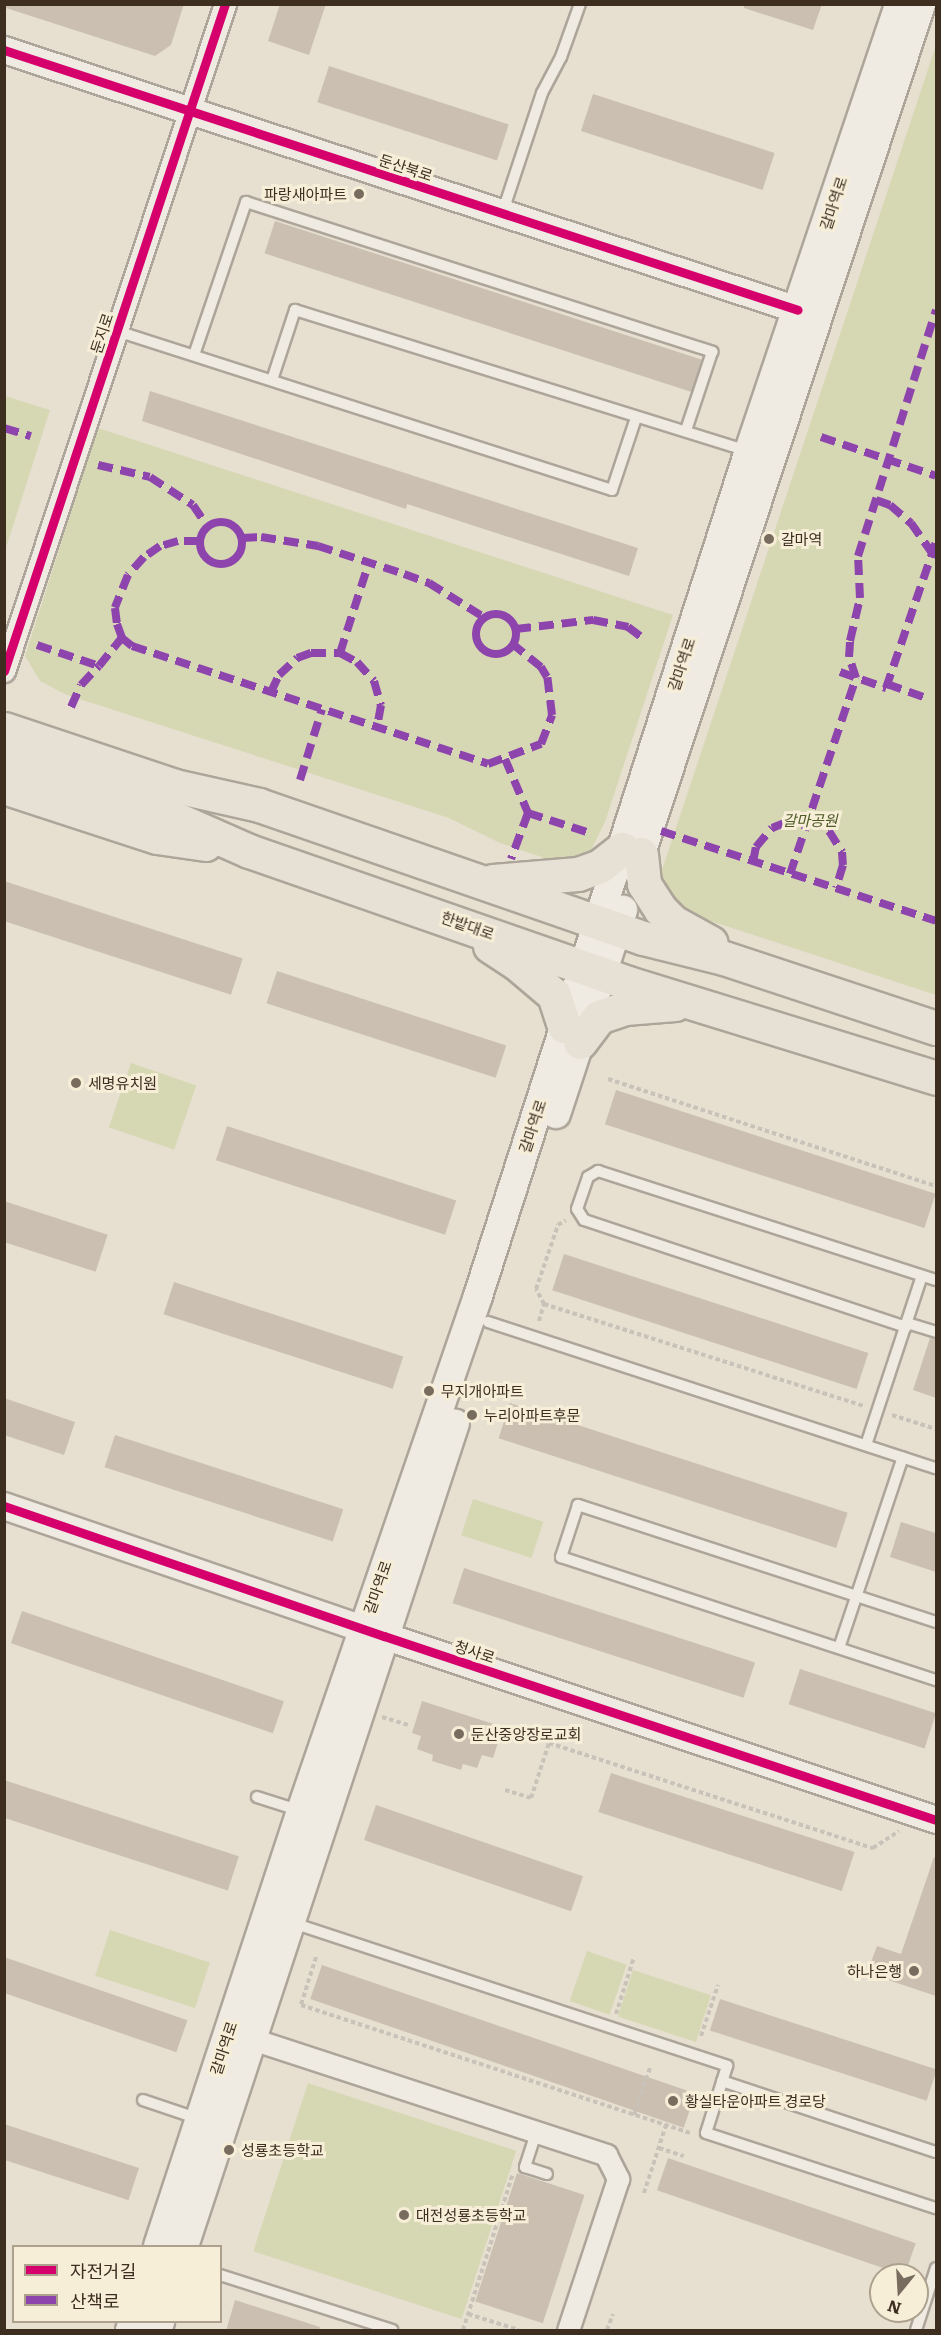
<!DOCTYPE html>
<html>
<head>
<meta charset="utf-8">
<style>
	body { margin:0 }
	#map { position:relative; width:941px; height:2335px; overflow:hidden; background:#e7e0d1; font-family:Literata,"Noto Sans KR",serif }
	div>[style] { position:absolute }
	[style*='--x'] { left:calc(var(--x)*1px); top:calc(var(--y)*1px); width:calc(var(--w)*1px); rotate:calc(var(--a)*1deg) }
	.green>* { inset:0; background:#d6d7b3; transform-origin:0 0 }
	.building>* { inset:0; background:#cbbfb2; transform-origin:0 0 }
	.path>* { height:4px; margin-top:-2px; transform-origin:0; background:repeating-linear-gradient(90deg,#c8c2b9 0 4.5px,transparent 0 7.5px) }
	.roads { filter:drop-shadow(2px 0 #ada599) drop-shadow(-2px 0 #ada599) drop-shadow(0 2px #ada599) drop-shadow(0 -2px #ada599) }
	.service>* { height:10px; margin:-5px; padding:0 5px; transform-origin:5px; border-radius:5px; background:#efebe3 }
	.minor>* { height:21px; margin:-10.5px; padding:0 10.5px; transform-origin:10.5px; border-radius:10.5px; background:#efebe3 }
	.tertiary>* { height:26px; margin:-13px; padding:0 13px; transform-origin:13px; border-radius:13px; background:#efebe3 }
	.secondary>* { height:28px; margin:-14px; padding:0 14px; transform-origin:14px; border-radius:14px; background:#efebe3 }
	.primary>* { height:33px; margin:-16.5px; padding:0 16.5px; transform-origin:16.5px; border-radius:16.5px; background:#e6e1d4 }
	.quiet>* { height:8px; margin-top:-4px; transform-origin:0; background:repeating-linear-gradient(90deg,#8e44ad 0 15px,transparent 0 23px) }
	.quiet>.ring { margin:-4px; padding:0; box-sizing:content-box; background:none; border:8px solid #8e44ad; border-radius:50% }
	.cycleway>* { height:9px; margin:-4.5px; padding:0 4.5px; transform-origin:4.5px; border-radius:4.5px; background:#d6006c }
	.dots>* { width:16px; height:16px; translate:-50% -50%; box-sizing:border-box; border:3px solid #f7eed8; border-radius:50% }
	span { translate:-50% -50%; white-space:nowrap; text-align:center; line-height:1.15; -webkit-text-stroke:6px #f7eed8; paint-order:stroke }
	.street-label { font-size:15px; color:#3d2e20 }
	.poi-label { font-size:15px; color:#3d2e20 }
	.right { translate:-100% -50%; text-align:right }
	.left { translate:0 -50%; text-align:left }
	.park-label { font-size:15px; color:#4d5a26; font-style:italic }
	.frame { position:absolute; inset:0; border:6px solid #3d2e20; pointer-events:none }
	.legend { position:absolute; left:12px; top:2245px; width:210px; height:78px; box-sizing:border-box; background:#f7eed8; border:2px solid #ada18e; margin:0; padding:8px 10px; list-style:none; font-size:18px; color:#3d2e20 }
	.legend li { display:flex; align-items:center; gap:12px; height:30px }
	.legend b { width:30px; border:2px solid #ada18e }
	.north { position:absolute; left:869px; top:2263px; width:60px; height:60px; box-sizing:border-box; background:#f7eed8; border:2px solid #ada18e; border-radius:50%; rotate:198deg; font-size:16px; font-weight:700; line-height:24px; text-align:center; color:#3d2e20 }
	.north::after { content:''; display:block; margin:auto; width:21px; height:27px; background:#786c5e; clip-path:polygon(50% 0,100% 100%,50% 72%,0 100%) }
</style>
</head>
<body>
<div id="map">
	<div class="green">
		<div style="clip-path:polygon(936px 45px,936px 995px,702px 918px,681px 906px,660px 876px)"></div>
		<div style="clip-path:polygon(5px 396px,50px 410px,5px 551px,4px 396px)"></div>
		<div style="clip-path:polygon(98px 428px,673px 615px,605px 822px,589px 854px,576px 862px,551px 860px,500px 843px,449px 818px,67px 695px,40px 681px,25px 656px)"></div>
		<div style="left:131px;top:1063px;width:69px;height:68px;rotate:19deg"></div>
		<div style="left:473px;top:1499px;width:74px;height:38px;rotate:18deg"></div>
		<div style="left:110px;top:1930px;width:105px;height:48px;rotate:18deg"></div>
		<div style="left:587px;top:1951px;width:42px;height:53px;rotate:19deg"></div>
		<div style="left:633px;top:1970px;width:82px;height:49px;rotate:18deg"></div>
		<div style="left:308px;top:2083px;width:219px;height:177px;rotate:18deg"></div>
	</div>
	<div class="building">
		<div style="clip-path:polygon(7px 4px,184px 4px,171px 45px,155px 56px,6px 8px)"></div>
		<div style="clip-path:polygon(280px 4px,326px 4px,309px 55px,268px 41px)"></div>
		<div style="clip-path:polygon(744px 4px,822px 4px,813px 30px,744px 8px)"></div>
		<div style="left:329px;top:66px;width:189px;height:38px;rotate:18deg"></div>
		<div style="left:593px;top:94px;width:191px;height:39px;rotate:18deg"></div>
		<div style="left:275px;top:221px;width:449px;height:34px;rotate:18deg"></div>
		<div style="clip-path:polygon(150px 391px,638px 548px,629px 576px,407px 504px,406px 509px,142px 421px)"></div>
		<div style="left:4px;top:881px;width:251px;height:38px;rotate:18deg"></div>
		<div style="left:277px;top:971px;width:241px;height:34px;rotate:18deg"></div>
		<div style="left:616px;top:1090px;width:336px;height:36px;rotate:18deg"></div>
		<div style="left:227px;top:1126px;width:241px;height:36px;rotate:18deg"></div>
		<div style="left:4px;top:1201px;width:109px;height:39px;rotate:18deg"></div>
		<div style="left:564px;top:1254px;width:320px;height:38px;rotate:18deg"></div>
		<div style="left:174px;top:1282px;width:241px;height:34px;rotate:18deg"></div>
		<div style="clip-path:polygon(930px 1338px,936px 1339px,936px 1398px,913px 1390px)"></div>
		<div style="clip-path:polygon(4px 1398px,75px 1422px,64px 1455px,4px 1435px)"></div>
		<div style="left:510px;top:1403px;width:355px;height:37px;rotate:18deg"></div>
		<div style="left:115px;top:1435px;width:240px;height:34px;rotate:18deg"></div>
		<div style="clip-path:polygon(901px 1522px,936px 1533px,936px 1572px,890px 1557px)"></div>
		<div style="left:464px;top:1568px;width:306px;height:37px;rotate:18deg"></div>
		<div style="left:22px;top:1611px;width:277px;height:34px;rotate:19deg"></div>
		<div style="left:800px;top:1669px;width:143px;height:37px;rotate:18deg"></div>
		<div style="clip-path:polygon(422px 1701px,503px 1727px,493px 1758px,482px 1755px,477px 1768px,463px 1764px,461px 1770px,432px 1761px,433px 1755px,417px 1749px,421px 1736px,412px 1733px)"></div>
		<div style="left:611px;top:1773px;width:256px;height:41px;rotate:18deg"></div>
		<div style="left:4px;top:1780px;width:247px;height:36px;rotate:18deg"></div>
		<div style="left:376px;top:1805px;width:219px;height:37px;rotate:19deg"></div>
		<div style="clip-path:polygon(934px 1857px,936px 1858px,936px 1996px,867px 1973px,877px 1946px,901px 1954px)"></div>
		<div style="left:4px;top:1957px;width:194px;height:34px;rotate:19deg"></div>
		<div style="left:322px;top:1965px;width:395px;height:36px;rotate:19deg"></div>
		<div style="left:720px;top:1999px;width:228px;height:33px;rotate:18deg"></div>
		<div style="left:4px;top:2124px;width:142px;height:34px;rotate:18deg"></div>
		<div style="left:668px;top:2158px;width:262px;height:34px;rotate:19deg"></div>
		<div style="left:517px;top:2173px;width:71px;height:135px;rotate:18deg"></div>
		<div style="clip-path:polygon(235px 2300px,320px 2327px,319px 2331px,226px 2331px)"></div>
	</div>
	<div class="path">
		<div style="--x:608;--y:1079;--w:345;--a:18.1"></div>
		<div style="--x:544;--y:1304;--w:336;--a:17.7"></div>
		<div style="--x:539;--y:1321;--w:18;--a:-74"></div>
		<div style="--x:544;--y:1304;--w:17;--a:-118"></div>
		<div style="--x:536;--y:1289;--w:68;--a:-71"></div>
		<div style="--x:558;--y:1225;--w:9;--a:-32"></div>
		<div style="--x:892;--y:1415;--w:46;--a:17.7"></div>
		<div style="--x:382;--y:1717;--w:27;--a:17"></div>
		<div style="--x:505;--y:1790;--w:27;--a:17"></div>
		<div style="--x:531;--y:1798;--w:58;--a:-71.9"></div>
		<div style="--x:549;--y:1743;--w:341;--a:18"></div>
		<div style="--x:873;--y:1848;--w:31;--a:-33"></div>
		<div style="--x:316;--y:1957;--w:50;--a:107.4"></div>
		<div style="--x:301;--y:2005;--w:410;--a:18.2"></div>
		<div style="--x:616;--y:2014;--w:60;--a:-72.5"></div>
		<div style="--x:701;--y:2036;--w:54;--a:-71.6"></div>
		<div style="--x:634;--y:2115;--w:50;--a:-71.2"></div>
		<div style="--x:659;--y:2148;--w:26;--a:18"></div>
		<div style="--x:644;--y:2193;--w:71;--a:-72.1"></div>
		<div style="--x:468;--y:2314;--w:53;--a:17.4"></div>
		<div style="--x:463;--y:2330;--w:162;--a:-72.3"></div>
		<div style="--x:607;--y:2330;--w:17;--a:-69"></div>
	</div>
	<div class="roads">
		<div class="service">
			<div style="--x:502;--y:214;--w:127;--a:-71.7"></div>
			<div style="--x:542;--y:93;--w:41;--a:-62.2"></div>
			<div style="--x:561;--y:57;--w:56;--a:-70.3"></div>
			<div style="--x:117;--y:331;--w:520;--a:17.81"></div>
			<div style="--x:612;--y:490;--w:76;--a:-71.6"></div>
			<div style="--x:194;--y:355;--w:162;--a:-71.2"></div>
			<div style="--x:246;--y:202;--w:490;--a:17.8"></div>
			<div style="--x:712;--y:352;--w:82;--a:108.4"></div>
			<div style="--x:272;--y:380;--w:74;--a:-71.8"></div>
			<div style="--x:295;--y:310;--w:475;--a:17.3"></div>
			<div style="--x:488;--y:1322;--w:471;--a:18.1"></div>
			<div style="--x:907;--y:1323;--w:30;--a:17"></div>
			<div style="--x:906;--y:1327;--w:339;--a:-161.6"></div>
			<div style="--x:584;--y:1220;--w:13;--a:-122"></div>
			<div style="--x:577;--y:1209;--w:34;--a:-71"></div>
			<div style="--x:588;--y:1177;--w:12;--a:-31"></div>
			<div style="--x:598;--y:1171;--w:355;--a:17.9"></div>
			<div style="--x:866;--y:1445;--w:178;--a:-71.7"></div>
			<div style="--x:936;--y:1622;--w:377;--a:-161.9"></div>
			<div style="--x:578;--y:1505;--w:55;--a:108.1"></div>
			<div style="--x:561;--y:1557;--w:395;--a:18.2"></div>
			<div style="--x:839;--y:1648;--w:201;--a:-71.5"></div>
			<div style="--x:257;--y:1797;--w:46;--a:17.7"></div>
			<div style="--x:293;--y:1923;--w:457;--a:18.2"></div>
			<div style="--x:727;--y:2066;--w:70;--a:107.4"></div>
			<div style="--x:706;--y:2133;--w:242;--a:18.1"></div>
			<div style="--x:722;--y:2081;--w:225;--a:18.4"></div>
			<div style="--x:143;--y:2100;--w:59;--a:18.7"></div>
			<div style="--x:536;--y:2133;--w:36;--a:108"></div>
			<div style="--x:525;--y:2167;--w:23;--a:18"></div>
			<div style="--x:220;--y:2275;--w:181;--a:17.7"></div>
			<div style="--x:916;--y:2330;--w:65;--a:-72.1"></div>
		</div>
		<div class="minor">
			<div style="--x:4;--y:671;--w:703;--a:-71.67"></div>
			<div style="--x:252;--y:2039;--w:373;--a:18.1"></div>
			<div style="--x:606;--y:2155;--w:27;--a:63"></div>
			<div style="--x:618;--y:2179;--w:159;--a:108.3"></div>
		</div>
		<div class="tertiary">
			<div style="--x:4;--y:50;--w:835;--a:18.13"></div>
			<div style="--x:4;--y:1506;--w:402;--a:18.9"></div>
			<div style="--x:384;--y:1636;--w:582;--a:18.43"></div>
		</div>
		<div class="secondary">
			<div style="--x:636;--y:869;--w:911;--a:-71.76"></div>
			<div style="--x:556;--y:1114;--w:215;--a:-71.8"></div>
			<div style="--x:158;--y:2246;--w:458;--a:-71.8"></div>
			<div style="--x:301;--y:1811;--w:545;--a:-71.03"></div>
			<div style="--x:478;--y:1296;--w:887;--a:-72.22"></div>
			<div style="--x:749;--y:451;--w:471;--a:-71.4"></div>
			<div style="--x:184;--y:2246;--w:866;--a:-71.77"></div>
			<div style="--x:130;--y:2330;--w:9;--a:-69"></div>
			<div style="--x:157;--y:2330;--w:9;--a:-69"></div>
		</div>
		<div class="primary">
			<div style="--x:4;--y:729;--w:180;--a:18.4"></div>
			<div style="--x:175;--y:786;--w:86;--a:12.7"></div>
			<div style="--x:259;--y:805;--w:406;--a:19.1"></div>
			<div style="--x:643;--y:938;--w:83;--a:13.9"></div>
			<div style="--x:724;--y:958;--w:223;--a:18.3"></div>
			<div style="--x:4;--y:760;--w:170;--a:18.5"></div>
			<div style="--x:165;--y:814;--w:92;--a:23.8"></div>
			<div style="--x:249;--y:851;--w:401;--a:19.2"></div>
			<div style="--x:628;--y:983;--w:322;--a:17.1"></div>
			<div style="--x:4;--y:787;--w:161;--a:18.1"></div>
			<div style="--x:157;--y:837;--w:49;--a:8.1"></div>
			<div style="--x:641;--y:854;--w:30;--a:84"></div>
			<div style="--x:644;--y:884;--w:30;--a:57"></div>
			<div style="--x:660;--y:909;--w:18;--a:45"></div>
			<div style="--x:673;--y:922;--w:43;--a:28.9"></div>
			<div style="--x:493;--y:881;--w:85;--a:-4.7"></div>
			<div style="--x:578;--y:874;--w:23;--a:-20"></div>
			<div style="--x:600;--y:866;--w:28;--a:-38"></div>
			<div style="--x:490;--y:946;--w:30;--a:33"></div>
			<div style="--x:515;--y:962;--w:51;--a:40.2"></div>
			<div style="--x:554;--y:995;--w:33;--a:72"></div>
			<div style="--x:580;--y:1042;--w:31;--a:-53"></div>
			<div style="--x:599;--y:1017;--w:28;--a:-19"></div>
			<div style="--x:625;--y:1008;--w:50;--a:-4.6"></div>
		</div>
	</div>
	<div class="quiet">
		<div style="--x:4;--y:428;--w:28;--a:17"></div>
		<div style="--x:821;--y:437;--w:121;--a:18.7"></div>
		<div style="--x:98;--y:465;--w:53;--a:13"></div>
		<div style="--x:150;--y:477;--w:51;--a:33.1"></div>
		<div style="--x:193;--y:505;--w:25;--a:56"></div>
		<div style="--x:876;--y:500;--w:15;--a:20"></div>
		<div style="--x:890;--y:505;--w:28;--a:41"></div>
		<div style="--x:911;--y:523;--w:38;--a:55"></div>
		<div class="ring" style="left:200px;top:522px;width:34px;height:34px"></div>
		<div style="--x:242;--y:538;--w:19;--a:-3"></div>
		<div style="--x:261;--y:537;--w:58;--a:9"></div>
		<div style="--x:318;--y:546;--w:90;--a:18"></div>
		<div style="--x:404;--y:574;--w:27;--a:20"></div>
		<div style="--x:429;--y:583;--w:66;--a:32"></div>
		<div style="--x:199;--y:541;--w:21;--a:180"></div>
		<div style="--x:178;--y:541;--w:19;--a:164"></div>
		<div style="--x:160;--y:546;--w:19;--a:145"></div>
		<div style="--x:144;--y:557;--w:24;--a:132"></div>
		<div style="--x:128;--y:575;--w:35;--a:112"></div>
		<div style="--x:115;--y:608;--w:16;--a:83"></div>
		<div style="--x:117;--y:624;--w:15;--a:70"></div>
		<div style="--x:122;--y:638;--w:13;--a:39"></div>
		<div style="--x:132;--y:646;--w:375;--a:18.3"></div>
		<div style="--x:488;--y:764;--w:57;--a:-20.7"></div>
		<div style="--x:541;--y:744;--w:31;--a:-69"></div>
		<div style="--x:552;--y:715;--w:38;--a:-97"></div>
		<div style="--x:547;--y:677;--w:12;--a:-121"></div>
		<div style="--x:541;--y:667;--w:36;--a:-141"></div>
		<div class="ring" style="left:476px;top:614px;width:32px;height:32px"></div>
		<div style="--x:516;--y:629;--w:78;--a:-6.7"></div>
		<div style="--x:593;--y:620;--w:36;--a:11"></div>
		<div style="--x:628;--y:627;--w:20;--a:37"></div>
		<div style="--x:37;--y:645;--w:65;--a:18.7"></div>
		<div style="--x:99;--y:666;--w:36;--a:-51"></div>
		<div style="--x:340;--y:653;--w:96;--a:-72.3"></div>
		<div style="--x:840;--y:672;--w:49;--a:19.2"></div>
		<div style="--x:886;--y:688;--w:154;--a:-71.1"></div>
		<div style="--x:887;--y:684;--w:41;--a:19.7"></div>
		<div style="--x:271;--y:692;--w:19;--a:-65"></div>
		<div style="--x:279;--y:675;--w:25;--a:-43"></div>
		<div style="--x:297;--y:658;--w:15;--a:-20"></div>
		<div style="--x:311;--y:653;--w:29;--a:0"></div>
		<div style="--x:340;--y:653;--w:19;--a:28"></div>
		<div style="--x:357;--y:662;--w:25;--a:48"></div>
		<div style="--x:374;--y:681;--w:25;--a:74"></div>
		<div style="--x:381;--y:705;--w:22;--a:100"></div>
		<div style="--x:71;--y:707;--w:24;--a:-66"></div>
		<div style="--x:81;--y:685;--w:26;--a:-47"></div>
		<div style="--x:505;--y:759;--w:59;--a:66.9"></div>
		<div style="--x:528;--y:813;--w:49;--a:110.3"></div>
		<div style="--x:300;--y:780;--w:74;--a:-72.8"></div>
		<div style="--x:528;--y:813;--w:68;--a:17.9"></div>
		<div style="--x:661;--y:831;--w:289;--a:18.1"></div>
		<div style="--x:753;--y:862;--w:15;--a:-79"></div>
		<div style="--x:756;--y:847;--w:25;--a:-50"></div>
		<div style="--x:772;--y:828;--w:22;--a:-22"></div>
		<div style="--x:792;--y:820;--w:16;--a:0"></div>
		<div style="--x:808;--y:820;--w:24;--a:28"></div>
		<div style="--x:829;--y:831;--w:25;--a:58"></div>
		<div style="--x:842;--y:852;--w:13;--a:86"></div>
		<div style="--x:843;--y:865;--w:24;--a:107"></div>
		<div style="--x:790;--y:874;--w:207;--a:-71.4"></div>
		<div style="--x:856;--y:678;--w:22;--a:-108"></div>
		<div style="--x:849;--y:657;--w:16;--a:-86"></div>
		<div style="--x:850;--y:641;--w:44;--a:-76.9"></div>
		<div style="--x:860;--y:598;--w:42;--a:-92.7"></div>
		<div style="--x:858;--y:556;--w:258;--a:-72.4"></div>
	</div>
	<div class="cycleway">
		<div style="--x:4;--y:50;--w:835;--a:18.13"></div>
		<div style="--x:4;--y:671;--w:703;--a:-71.67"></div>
		<div style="--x:4;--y:1506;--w:402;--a:18.9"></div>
		<div style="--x:384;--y:1636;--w:582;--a:18.43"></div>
	</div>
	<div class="dots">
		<div style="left:359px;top:194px;background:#786c5e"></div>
		<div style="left:769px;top:539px;background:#786c5e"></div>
		<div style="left:76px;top:1083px;background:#786c5e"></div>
		<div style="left:429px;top:1391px;background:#786c5e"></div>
		<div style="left:472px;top:1415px;background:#786c5e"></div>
		<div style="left:459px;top:1734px;background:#786c5e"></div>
		<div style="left:914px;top:1971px;background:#786c5e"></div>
		<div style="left:673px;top:2101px;background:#786c5e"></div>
		<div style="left:229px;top:2150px;background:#786c5e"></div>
		<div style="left:404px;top:2215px;background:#786c5e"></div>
	</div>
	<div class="street-label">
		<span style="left:406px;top:167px;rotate:18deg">둔산북로</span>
		<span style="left:833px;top:203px;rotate:-72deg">갈마역로</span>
		<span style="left:101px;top:333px;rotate:-72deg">둔지로</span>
		<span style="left:681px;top:664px;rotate:-72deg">갈마역로</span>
		<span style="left:468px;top:925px;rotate:19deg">한밭대로</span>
		<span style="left:532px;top:1126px;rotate:-72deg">갈마역로</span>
		<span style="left:377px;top:1587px;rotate:-71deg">갈마역로</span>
		<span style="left:475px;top:1651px;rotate:18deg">청사로</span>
		<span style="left:223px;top:2048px;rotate:-72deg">갈마역로</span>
	</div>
	<div class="poi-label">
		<span class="right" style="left:347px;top:194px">파랑새아파트</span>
		<span class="left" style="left:781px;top:539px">갈마역</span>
		<span class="left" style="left:88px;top:1083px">세명유치원</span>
		<span class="left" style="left:441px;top:1391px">무지개아파트</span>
		<span class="left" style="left:484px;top:1415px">누리아파트후문</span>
		<span class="left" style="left:471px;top:1734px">둔산중앙장로교회</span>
		<span class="right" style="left:902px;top:1971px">하나은행</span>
		<span class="left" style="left:685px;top:2101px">황실타운아파트 경로당</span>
		<span class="left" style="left:241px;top:2150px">성룡초등학교</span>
		<span class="left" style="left:416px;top:2215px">대전성룡초등학교</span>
	</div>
	<div class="park-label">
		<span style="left:810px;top:820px">갈마공원</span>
	</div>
	<div class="frame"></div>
	<ul class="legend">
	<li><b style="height:8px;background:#d6006c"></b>자전거길</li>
	<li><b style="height:8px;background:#8e44ad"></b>산책로</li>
	</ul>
	<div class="north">N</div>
</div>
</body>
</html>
